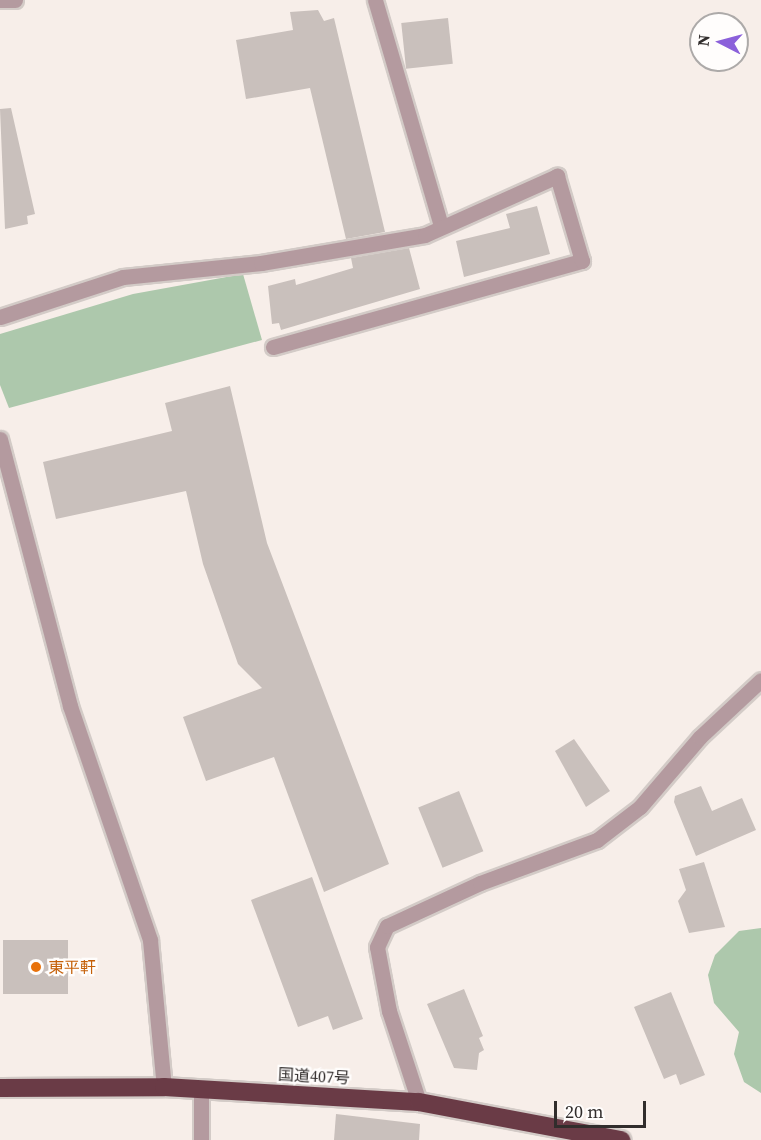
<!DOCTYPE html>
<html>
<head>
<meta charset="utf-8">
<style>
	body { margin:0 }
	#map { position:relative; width:761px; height:1140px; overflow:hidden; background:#f7eee9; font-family:"Source Serif 4","Noto Sans JP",serif }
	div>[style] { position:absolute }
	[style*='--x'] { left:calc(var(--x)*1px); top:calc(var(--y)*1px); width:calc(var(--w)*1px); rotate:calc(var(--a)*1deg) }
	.green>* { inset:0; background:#adc8ac }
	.building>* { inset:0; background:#c9c0bc; transform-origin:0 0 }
	.roads { filter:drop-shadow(2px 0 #d3cbc7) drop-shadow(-2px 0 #d3cbc7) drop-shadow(0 2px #d3cbc7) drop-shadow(0 -2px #d3cbc7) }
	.minor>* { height:15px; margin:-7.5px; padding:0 7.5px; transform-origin:7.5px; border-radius:7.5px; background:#b49a9f }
	.highway>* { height:18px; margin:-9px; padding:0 9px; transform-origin:9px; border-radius:9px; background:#6a3b46 }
	.dots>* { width:16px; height:16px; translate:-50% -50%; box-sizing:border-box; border:3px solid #fffdfc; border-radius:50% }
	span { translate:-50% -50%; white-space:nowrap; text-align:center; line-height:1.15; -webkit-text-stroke:4.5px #fffdfc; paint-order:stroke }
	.food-label { font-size:16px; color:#c56008 }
	.left { translate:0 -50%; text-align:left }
	.street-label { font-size:16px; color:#312d2c }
	.north { position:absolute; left:689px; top:12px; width:60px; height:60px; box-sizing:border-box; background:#fffdfc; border:2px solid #adaaa9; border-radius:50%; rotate:276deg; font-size:16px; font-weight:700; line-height:24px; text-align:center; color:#312d2c }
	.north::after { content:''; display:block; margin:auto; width:21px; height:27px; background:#8b60da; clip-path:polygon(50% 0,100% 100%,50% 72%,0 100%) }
	.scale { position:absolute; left:554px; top:1101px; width:92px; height:27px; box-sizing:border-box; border:3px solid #312d2c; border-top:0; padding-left:8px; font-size:18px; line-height:21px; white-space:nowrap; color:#312d2c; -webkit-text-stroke:4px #fffdfc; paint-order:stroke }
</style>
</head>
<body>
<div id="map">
	<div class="green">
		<div style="clip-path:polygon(243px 274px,262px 340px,9px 408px,0 385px,0 334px,133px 294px)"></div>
		<div style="clip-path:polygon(761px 928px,761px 1093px,744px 1082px,734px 1054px,739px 1032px,714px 1003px,708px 975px,715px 955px,739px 931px)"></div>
	</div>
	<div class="building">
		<div style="clip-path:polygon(318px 10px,324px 21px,334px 18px,385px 232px,346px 239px,310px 88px,246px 99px,236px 40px,293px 30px,290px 12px)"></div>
		<div style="left:448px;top:18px;width:46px;height:47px;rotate:84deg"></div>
		<div style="clip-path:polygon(11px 108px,35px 214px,27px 216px,28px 224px,5px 229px,0 109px)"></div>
		<div style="clip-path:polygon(537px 206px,550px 254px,464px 277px,456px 241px,510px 228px,506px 214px)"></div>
		<div style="clip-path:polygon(409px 248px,420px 289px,281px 330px,279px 323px,272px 324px,268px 286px,295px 279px,296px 285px,353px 268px,351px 258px)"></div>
		<div style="clip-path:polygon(230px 386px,267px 543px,389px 864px,324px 892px,274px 757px,206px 781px,183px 717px,262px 688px,238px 664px,203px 564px,186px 491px,56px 519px,43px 462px,172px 431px,165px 403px)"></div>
		<div style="clip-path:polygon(574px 739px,610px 791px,586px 807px,555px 751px)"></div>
		<div style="clip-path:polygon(701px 786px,712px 811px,742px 798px,756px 830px,696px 856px,674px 802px,675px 796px)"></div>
		<div style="left:459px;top:791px;width:65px;height:44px;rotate:68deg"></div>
		<div style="clip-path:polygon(704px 862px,725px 927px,689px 933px,678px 901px,686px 890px,679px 869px)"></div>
		<div style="clip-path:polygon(312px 877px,363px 1019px,333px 1030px,328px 1016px,298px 1027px,251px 900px)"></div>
		<div style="left:3px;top:940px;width:65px;height:54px"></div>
		<div style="clip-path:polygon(464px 989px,483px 1036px,479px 1038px,484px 1050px,479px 1053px,477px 1070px,454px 1068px,427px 1004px)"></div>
		<div style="clip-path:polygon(671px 992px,705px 1075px,680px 1085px,676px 1074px,664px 1079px,634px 1007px)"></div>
		<div style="clip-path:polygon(336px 1114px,420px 1124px,419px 1140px,334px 1140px)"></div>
	</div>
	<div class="roads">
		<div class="minor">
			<div style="--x:0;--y:0;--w:15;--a:0"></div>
			<div style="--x:375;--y:0;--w:234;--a:73.7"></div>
			<div style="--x:0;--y:317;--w:129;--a:-18"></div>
			<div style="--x:123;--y:277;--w:139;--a:-5.8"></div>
			<div style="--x:261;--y:263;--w:166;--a:-9.7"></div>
			<div style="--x:425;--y:235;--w:145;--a:-24.1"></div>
			<div style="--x:273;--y:347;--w:321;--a:-15.6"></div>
			<div style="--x:582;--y:261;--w:89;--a:-106.4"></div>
			<div style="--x:0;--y:439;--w:276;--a:75.3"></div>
			<div style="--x:70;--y:706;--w:247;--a:71.1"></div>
			<div style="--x:150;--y:940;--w:148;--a:84.6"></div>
			<div style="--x:201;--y:1089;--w:51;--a:90"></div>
			<div style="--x:419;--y:1102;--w:96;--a:-108.2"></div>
			<div style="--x:389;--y:1011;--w:65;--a:-100.6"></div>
			<div style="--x:377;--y:947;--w:23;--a:-65"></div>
			<div style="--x:387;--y:926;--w:102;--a:-24.8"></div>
			<div style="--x:480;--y:883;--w:125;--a:-20.2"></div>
			<div style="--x:597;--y:840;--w:54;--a:-37.5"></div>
			<div style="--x:640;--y:807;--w:92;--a:-49.4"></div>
			<div style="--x:700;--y:737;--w:83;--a:-43.1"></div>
		</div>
		<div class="highway">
			<div style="--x:0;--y:1088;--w:164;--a:-0.3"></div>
			<div style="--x:164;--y:1087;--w:255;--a:3.4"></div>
			<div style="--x:419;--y:1102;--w:206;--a:10.7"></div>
		</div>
	</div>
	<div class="dots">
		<div style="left:36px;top:967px;background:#e8710a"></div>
	</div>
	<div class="food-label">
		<span class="left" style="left:48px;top:967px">東平軒</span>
	</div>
	<div class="street-label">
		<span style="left:314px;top:1076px;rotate:3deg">国道407号</span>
	</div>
	<div class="north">N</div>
	<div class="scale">20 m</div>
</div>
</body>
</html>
